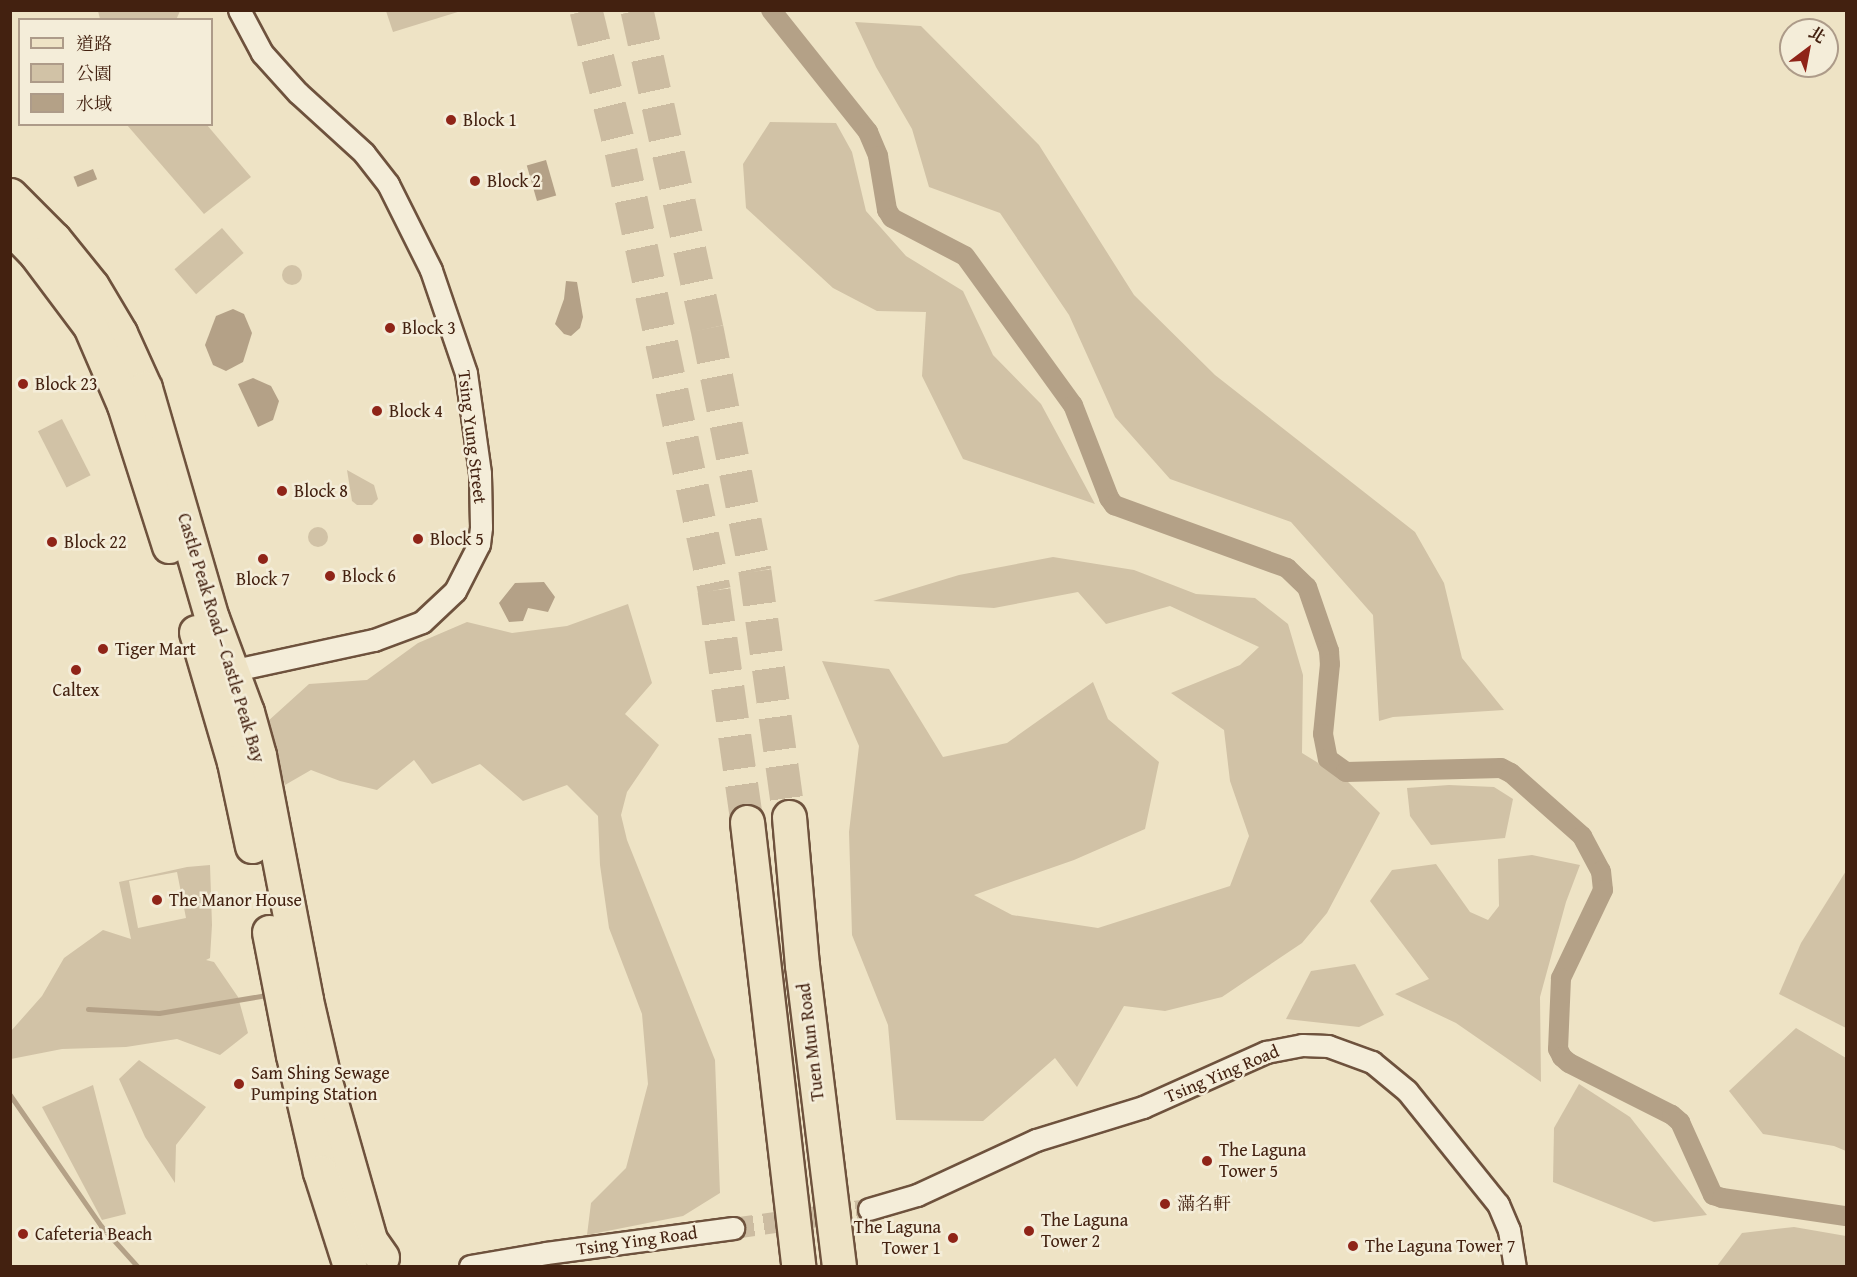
<!DOCTYPE html>
<html>
<head>
<meta charset="utf-8">
<style>
	body { margin:0 }
	#map { position:relative; width:1857px; height:1277px; overflow:hidden; background:#eee3c5; font-family:"Gentium Book Plus","Noto Serif TC",serif }
	div>[style] { position:absolute }
	[style*='--x'] { left:calc(var(--x)*1px); top:calc(var(--y)*1px); width:calc(var(--w)*1px); rotate:calc(var(--a)*1deg) }
	.green>* { inset:0; background:#d1c2a6; transform-origin:0 0 }
	.round { border-radius:50% }
	.water>* { inset:0; background:#b4a187; transform-origin:0 0 }
	.stream>* { height:5px; margin:-2.5px; padding:0 2.5px; transform-origin:2.5px; border-radius:2.5px; background:#b4a187 }
	.canal>* { height:20px; margin:-10px; padding:0 10px; transform-origin:10px; border-radius:10px; background:#b4a187 }
	.street-tunnel>* { height:21px; margin-top:-10.5px; transform-origin:0; background:repeating-linear-gradient(90deg,#ccbca1 0 21px,transparent 0 31px) }
	.highway-tunnel>* { height:33px; margin-top:-16.5px; transform-origin:0; background:repeating-linear-gradient(90deg,#ccbca1 0 33px,transparent 0 49px) }
	.roads { filter:drop-shadow(2px 0 #6e523d) drop-shadow(-2px 0 #6e523d) drop-shadow(0 2px #6e523d) drop-shadow(0 -2px #6e523d) }
	.street>* { height:21px; margin:-10.5px; padding:0 10.5px; transform-origin:10.5px; border-radius:10.5px; background:#f4edd9 }
	.primary>* { height:33px; margin:-16.5px; padding:0 16.5px; transform-origin:16.5px; border-radius:16.5px; background:#eee3c5 }
	.highway>* { height:33px; margin:-16.5px; padding:0 16.5px; transform-origin:16.5px; border-radius:16.5px; background:#eee3c5 }
	.dots>* { width:16px; height:16px; translate:-50% -50%; box-sizing:border-box; border:3px solid #f4edd9; border-radius:50% }
	span { translate:-50% -50%; white-space:nowrap; text-align:center; line-height:1.15; -webkit-text-stroke:5px #f4edd9; paint-order:stroke }
	.poi-label { font-size:18px; color:#432110 }
	.left { translate:0 -50%; text-align:left }
	.right { translate:-100% -50%; text-align:right }
	.street-label { font-size:18px; color:#432110 }
	.frame { position:absolute; inset:0; border:12px solid #432110; pointer-events:none }
	.legend { position:absolute; left:18px; top:18px; width:195px; height:108px; box-sizing:border-box; background:#f4edd9; border:2px solid #ad9b89; margin:0; padding:8px 10px; list-style:none; font-size:18px; color:#432110 }
	.legend li { display:flex; align-items:center; gap:12px; height:30px }
	.legend b { width:30px; border:2px solid #ad9b89 }
	.north { position:absolute; left:1779px; top:18px; width:60px; height:60px; box-sizing:border-box; background:#f4edd9; border:2px solid #ad9b89; border-radius:50%; rotate:32deg; font-size:16px; font-weight:700; line-height:24px; text-align:center; color:#432110 }
	.north::after { content:''; display:block; margin:auto; width:21px; height:27px; background:#8f2418; clip-path:polygon(50% 0,100% 100%,50% 72%,0 100%) }
</style>
</head>
<body>
<div id="map">
	<div class="green">
		<div style="clip-path:polygon(98px 11px,98px 10px,180px 11px,176px 20px,100px 19px)"></div>
		<div style="clip-path:polygon(386px 11px,386px 10px,461px 11px,393px 32px)"></div>
		<div style="clip-path:polygon(855px 22px,921px 26px,1039px 145px,1134px 295px,1215px 375px,1415px 532px,1444px 583px,1462px 658px,1504px 710px,1393px 717px,1379px 721px,1373px 615px,1291px 522px,1170px 479px,1115px 417px,1069px 315px,1000px 213px,929px 187px,912px 129px,876px 67px)"></div>
		<div style="clip-path:polygon(770px 122px,836px 123px,852px 152px,866px 211px,906px 256px,963px 291px,993px 355px,1041px 404px,1095px 504px,963px 459px,922px 376px,926px 312px,877px 311px,833px 288px,746px 208px,743px 164px)"></div>
		<div style="clip-path:polygon(127px 125px,207px 125px,251px 177px,204px 214px)"></div>
		<div style="left:222px;top:228px;width:33px;height:63px;rotate:49deg"></div>
		<div class="round" style="left:282px;top:265px;width:20px;height:20px"></div>
		<div style="left:62px;top:419px;width:63px;height:27px;rotate:63deg"></div>
		<div style="clip-path:polygon(347px 470px,374px 485px,378px 499px,372px 505px,357px 505px,352px 501px)"></div>
		<div class="round" style="left:308px;top:527px;width:20px;height:20px"></div>
		<div style="clip-path:polygon(1053px 557px,1134px 570px,1196px 594px,1255px 598px,1288px 624px,1303px 675px,1302px 753px,1346px 780px,1380px 813px,1327px 913px,1302px 943px,1222px 997px,1165px 1011px,1124px 1006px,1077px 1087px,1055px 1058px,983px 1121px,896px 1120px,888px 1025px,852px 935px,849px 832px,859px 746px,822px 661px,889px 669px,943px 757px,1007px 743px,1093px 682px,1108px 719px,1159px 762px,1145px 829px,1074px 860px,974px 895px,1012px 915px,1098px 928px,1230px 886px,1249px 836px,1230px 781px,1224px 730px,1171px 693px,1240px 665px,1259px 647px,1170px 606px,1106px 624px,1078px 592px,994px 608px,873px 601px,959px 575px)"></div>
		<div style="clip-path:polygon(628px 604px,652px 683px,625px 714px,659px 745px,627px 792px,621px 815px,627px 840px,715px 1060px,720px 1193px,683px 1216px,587px 1235px,591px 1203px,626px 1168px,648px 1084px,642px 1014px,609px 928px,600px 865px,598px 816px,567px 785px,523px 801px,480px 764px,432px 784px,414px 760px,377px 790px,340px 781px,311px 770px,285px 785px,267px 722px,309px 684px,367px 680px,418px 643px,467px 622px,512px 633px,567px 626px)"></div>
		<div style="clip-path:polygon(1449px 785px,1494px 787px,1513px 799px,1505px 838px,1431px 845px,1410px 816px,1407px 788px)"></div>
		<div style="clip-path:polygon(1532px 855px,1580px 865px,1566px 902px,1540px 997px,1541px 1082px,1456px 1023px,1395px 994px,1429px 979px,1370px 901px,1392px 870px,1436px 864px,1470px 912px,1488px 920px,1499px 906px,1498px 859px)"></div>
		<div style="clip-path:polygon(evenodd,210px 865px,212px 925px,210px 958px,206px 960px,214px 962px,238px 997px,248px 1033px,220px 1055px,177px 1039px,126px 1047px,62px 1049px,11px 1059px,11px 1031px,42px 996px,64px 958px,103px 930px,131px 939px,119px 882px,187px 867px,210px 865px,177px 872px,186px 918px,138px 928px,129px 881px,177px 872px)"></div>
		<div style="clip-path:polygon(1846px 871px,1846px 1028px,1779px 994px,1801px 943px)"></div>
		<div style="clip-path:polygon(1355px 964px,1384px 1015px,1359px 1027px,1286px 1019px,1311px 971px)"></div>
		<div style="clip-path:polygon(1796px 1028px,1846px 1058px,1846px 1151px,1834px 1146px,1763px 1134px,1729px 1091px)"></div>
		<div style="clip-path:polygon(139px 1060px,206px 1107px,176px 1145px,175px 1183px,145px 1137px,119px 1079px)"></div>
		<div style="clip-path:polygon(1579px 1084px,1630px 1117px,1707px 1215px,1654px 1222px,1553px 1182px,1554px 1128px)"></div>
		<div style="clip-path:polygon(93px 1085px,126px 1214px,102px 1220px,42px 1107px)"></div>
		<div style="clip-path:polygon(1794px 1227px,1846px 1236px,1846px 1266px,1717px 1266px,1742px 1233px)"></div>
	</div>
	<div class="water">
		<div style="left:546px;top:160px;width:37px;height:20px;rotate:74deg"></div>
		<div style="left:93px;top:169px;width:11px;height:21px;rotate:68deg"></div>
		<div style="clip-path:polygon(566px 281px,577px 282px,583px 317px,580px 328px,571px 336px,564px 334px,555px 324px,564px 299px)"></div>
		<div style="clip-path:polygon(233px 309px,244px 314px,252px 333px,243px 362px,226px 371px,213px 365px,205px 345px,216px 316px)"></div>
		<div style="clip-path:polygon(253px 378px,271px 386px,279px 401px,273px 420px,258px 427px,238px 384px)"></div>
		<div style="clip-path:polygon(544px 582px,555px 597px,548px 612px,528px 608px,523px 621px,509px 622px,499px 603px,515px 583px)"></div>
	</div>
	<div class="stream">
		<div style="--x:88;--y:1009;--w:71;--a:3.2"></div>
		<div style="--x:159;--y:1013;--w:109;--a:-9.5"></div>
		<div style="--x:10;--y:1095;--w:160;--a:55.2"></div>
		<div style="--x:101;--y:1226;--w:54;--a:48"></div>
	</div>
	<div class="canal">
		<div style="--x:771;--y:10;--w:156;--a:51.5"></div>
		<div style="--x:868;--y:132;--w:26;--a:67"></div>
		<div style="--x:878;--y:156;--w:55;--a:80.5"></div>
		<div style="--x:887;--y:210;--w:9;--a:58"></div>
		<div style="--x:892;--y:218;--w:82;--a:27.5"></div>
		<div style="--x:965;--y:256;--w:184;--a:54.1"></div>
		<div style="--x:1073;--y:405;--w:100;--a:68.8"></div>
		<div style="--x:1109;--y:498;--w:9;--a:54"></div>
		<div style="--x:1114;--y:505;--w:184;--a:20"></div>
		<div style="--x:1287;--y:568;--w:28;--a:44"></div>
		<div style="--x:1307;--y:587;--w:68;--a:71"></div>
		<div style="--x:1329;--y:651;--w:13;--a:86"></div>
		<div style="--x:1330;--y:664;--w:70;--a:95.7"></div>
		<div style="--x:1323;--y:734;--w:25;--a:79"></div>
		<div style="--x:1328;--y:759;--w:22;--a:36"></div>
		<div style="--x:1346;--y:772;--w:155;--a:-1.5"></div>
		<div style="--x:1501;--y:768;--w:11;--a:27"></div>
		<div style="--x:1511;--y:773;--w:95;--a:41.6"></div>
		<div style="--x:1582;--y:836;--w:40;--a:62"></div>
		<div style="--x:1601;--y:871;--w:19;--a:84"></div>
		<div style="--x:1603;--y:890;--w:98;--a:115.5"></div>
		<div style="--x:1561;--y:978;--w:71;--a:92.4"></div>
		<div style="--x:1558;--y:1049;--w:9;--a:63"></div>
		<div style="--x:1562;--y:1057;--w:9;--a:41"></div>
		<div style="--x:1569;--y:1063;--w:115;--a:26.8"></div>
		<div style="--x:1672;--y:1115;--w:11;--a:41"></div>
		<div style="--x:1680;--y:1122;--w:80;--a:65.7"></div>
		<div style="--x:1713;--y:1195;--w:9;--a:18"></div>
		<div style="--x:1722;--y:1198;--w:125;--a:8.3"></div>
	</div>
	<div class="street-tunnel">
		<div style="--x:733;--y:1228;--w:137;--a:-8"></div>
	</div>
	<div class="highway-tunnel">
		<div style="--x:586;--y:10;--w:145;--a:76.1"></div>
		<div style="--x:621;--y:151;--w:449;--a:78"></div>
		<div style="--x:714;--y:590;--w:234;--a:81.9"></div>
		<div style="--x:637;--y:10;--w:326;--a:77.6"></div>
		<div style="--x:707;--y:328;--w:248;--a:78.8"></div>
		<div style="--x:755;--y:571;--w:248;--a:82.1"></div>
	</div>
	<div class="roads">
		<div class="street">
			<div style="--x:221;--y:673;--w:157;--a:-12.2"></div>
			<div style="--x:374;--y:640;--w:51;--a:-20.6"></div>
			<div style="--x:422;--y:622;--w:45;--a:-43.2"></div>
			<div style="--x:455;--y:591;--w:53;--a:-62.9"></div>
			<div style="--x:479;--y:544;--w:17;--a:-83"></div>
			<div style="--x:481;--y:527;--w:54;--a:-91.1"></div>
			<div style="--x:480;--y:473;--w:101;--a:-98"></div>
			<div style="--x:466;--y:373;--w:109;--a:-108.8"></div>
			<div style="--x:431;--y:270;--w:96;--a:-116.6"></div>
			<div style="--x:388;--y:184;--w:39;--a:-128"></div>
			<div style="--x:364;--y:153;--w:89;--a:-137.7"></div>
			<div style="--x:298;--y:93;--w:54;--a:-132"></div>
			<div style="--x:262;--y:53;--w:49;--a:-118.1"></div>
			<div style="--x:869;--y:1209;--w:50;--a:-16.3"></div>
			<div style="--x:917;--y:1195;--w:131;--a:-24.8"></div>
			<div style="--x:1036;--y:1140;--w:112;--a:-17.1"></div>
			<div style="--x:1143;--y:1107;--w:135;--a:-24.1"></div>
			<div style="--x:1266;--y:1052;--w:37;--a:-11"></div>
			<div style="--x:1302;--y:1045;--w:26;--a:2"></div>
			<div style="--x:1328;--y:1046;--w:47;--a:20"></div>
			<div style="--x:1372;--y:1062;--w:45;--a:39.6"></div>
			<div style="--x:1407;--y:1091;--w:145;--a:51.2"></div>
			<div style="--x:1498;--y:1204;--w:28;--a:67"></div>
			<div style="--x:1509;--y:1230;--w:36;--a:81"></div>
			<div style="--x:470;--y:1266;--w:77;--a:-9.7"></div>
			<div style="--x:546;--y:1253;--w:189;--a:-7.6"></div>
		</div>
		<div class="primary">
			<div style="--x:10;--y:195;--w:62;--a:45"></div>
			<div style="--x:54;--y:239;--w:60;--a:51"></div>
			<div style="--x:92;--y:286;--w:55;--a:59.2"></div>
			<div style="--x:120;--y:333;--w:60;--a:65.6"></div>
			<div style="--x:145;--y:388;--w:240;--a:73.8"></div>
			<div style="--x:212;--y:618;--w:100;--a:69.6"></div>
			<div style="--x:247;--y:712;--w:45;--a:74.4"></div>
			<div style="--x:259;--y:755;--w:249;--a:79.1"></div>
			<div style="--x:306;--y:1000;--w:80;--a:77"></div>
			<div style="--x:324;--y:1078;--w:168;--a:74.1"></div>
			<div style="--x:370;--y:1240;--w:21;--a:55"></div>
			<div style="--x:10;--y:227;--w:37;--a:46"></div>
			<div style="--x:36;--y:254;--w:90;--a:53.1"></div>
			<div style="--x:90;--y:326;--w:86;--a:66.7"></div>
			<div style="--x:124;--y:405;--w:148;--a:72.3"></div>
			<div style="--x:196;--y:632;--w:135;--a:73.7"></div>
			<div style="--x:234;--y:762;--w:86;--a:77.9"></div>
			<div style="--x:269;--y:932;--w:125;--a:79"></div>
			<div style="--x:293;--y:1055;--w:120;--a:77"></div>
			<div style="--x:320;--y:1172;--w:99;--a:72.3"></div>
		</div>
		<div class="highway">
			<div style="--x:789;--y:817;--w:149;--a:85"></div>
			<div style="--x:802;--y:965;--w:303;--a:83"></div>
			<div style="--x:747;--y:822;--w:447;--a:83.4"></div>
		</div>
	</div>
	<div class="dots">
		<div style="left:451px;top:120px;background:#8f2418"></div>
		<div style="left:475px;top:181px;background:#8f2418"></div>
		<div style="left:390px;top:328px;background:#8f2418"></div>
		<div style="left:23px;top:384px;background:#8f2418"></div>
		<div style="left:377px;top:411px;background:#8f2418"></div>
		<div style="left:282px;top:491px;background:#8f2418"></div>
		<div style="left:418px;top:539px;background:#8f2418"></div>
		<div style="left:52px;top:542px;background:#8f2418"></div>
		<div style="left:263px;top:559px;background:#8f2418"></div>
		<div style="left:330px;top:576px;background:#8f2418"></div>
		<div style="left:103px;top:649px;background:#8f2418"></div>
		<div style="left:76px;top:670px;background:#8f2418"></div>
		<div style="left:157px;top:900px;background:#8f2418"></div>
		<div style="left:239px;top:1084px;background:#8f2418"></div>
		<div style="left:1207px;top:1161px;background:#8f2418"></div>
		<div style="left:1165px;top:1204px;background:#8f2418"></div>
		<div style="left:1029px;top:1231px;background:#8f2418"></div>
		<div style="left:23px;top:1234px;background:#8f2418"></div>
		<div style="left:953px;top:1238px;background:#8f2418"></div>
		<div style="left:1353px;top:1246px;background:#8f2418"></div>
	</div>
	<div class="poi-label">
		<span class="left" style="left:463px;top:120px">Block 1</span>
		<span class="left" style="left:487px;top:181px">Block 2</span>
		<span class="left" style="left:402px;top:328px">Block 3</span>
		<span class="left" style="left:35px;top:384px">Block 23</span>
		<span class="left" style="left:389px;top:411px">Block 4</span>
		<span class="left" style="left:294px;top:491px">Block 8</span>
		<span class="left" style="left:430px;top:539px">Block 5</span>
		<span class="left" style="left:64px;top:542px">Block 22</span>
		<span class="left" style="left:342px;top:576px">Block 6</span>
		<span style="left:263px;top:579px">Block 7</span>
		<span class="left" style="left:115px;top:649px">Tiger Mart</span>
		<span style="left:76px;top:690px">Caltex</span>
		<span class="left" style="left:169px;top:900px">The Manor House</span>
		<span class="left" style="left:251px;top:1084px">Sam Shing Sewage<br>Pumping Station</span>
		<span class="left" style="left:1219px;top:1161px">The Laguna<br>Tower 5</span>
		<span class="left" style="left:1177px;top:1204px">滿名軒</span>
		<span class="left" style="left:1041px;top:1231px">The Laguna<br>Tower 2</span>
		<span class="right" style="left:941px;top:1238px">The Laguna<br>Tower 1</span>
		<span class="left" style="left:35px;top:1234px">Cafeteria Beach</span>
		<span class="left" style="left:1365px;top:1246px">The Laguna Tower 7</span>
	</div>
	<div class="street-label">
		<span style="left:472px;top:437px;rotate:83deg">Tsing Yung Street</span>
		<span style="left:221px;top:638px;rotate:73deg">Castle Peak Road – Castle Peak Bay</span>
		<span style="left:811px;top:1042px;rotate:-97deg">Tuen Mun Road</span>
		<span style="left:1222px;top:1074px;rotate:-23deg">Tsing Ying Road</span>
		<span style="left:637px;top:1241px;rotate:-8deg">Tsing Ying Road</span>
	</div>
	<div class="frame"></div>
	<ul class="legend">
	<li><b style="height:8px;background:#eee3c5"></b>道路</li>
	<li><b style="height:16px;background:#d1c2a6"></b>公園</li>
	<li><b style="height:16px;background:#b4a187"></b>水域</li>
	</ul>
	<div class="north">北</div>
</div>
</body>
</html>
